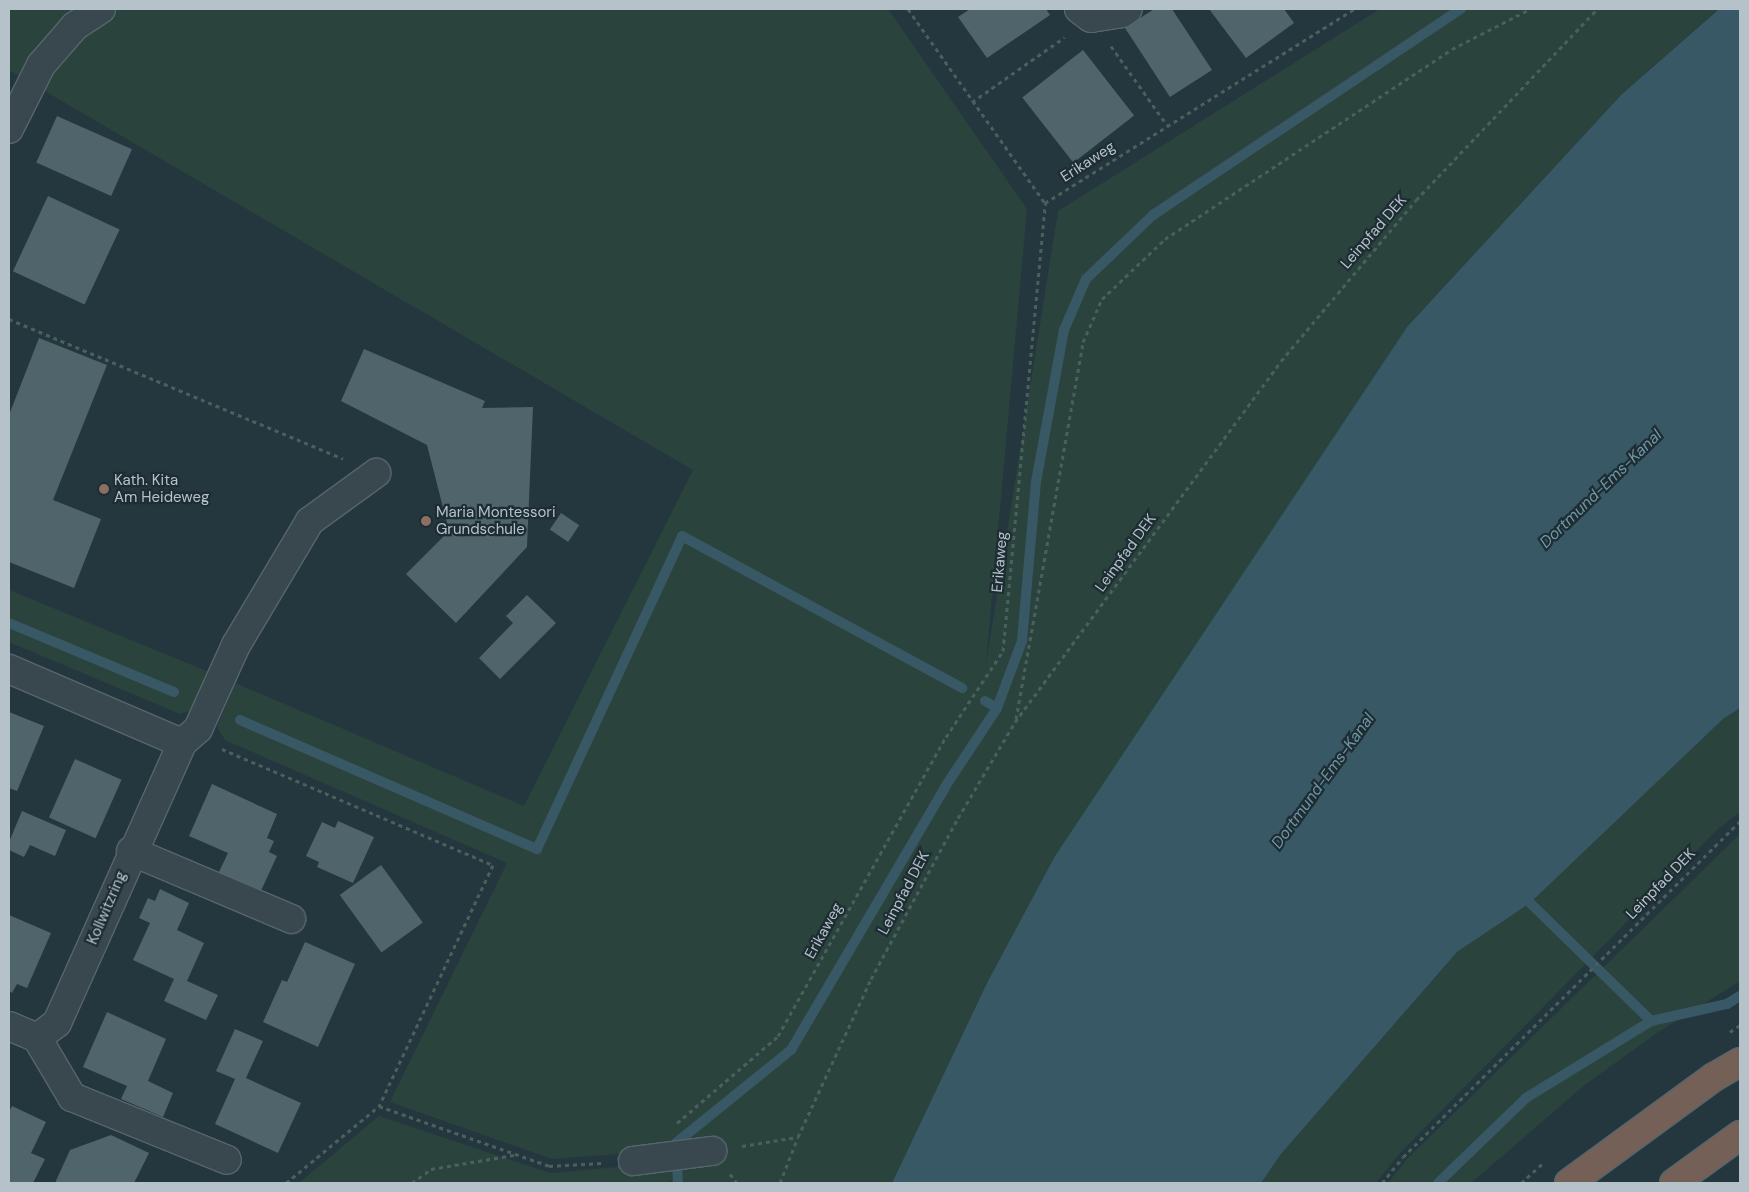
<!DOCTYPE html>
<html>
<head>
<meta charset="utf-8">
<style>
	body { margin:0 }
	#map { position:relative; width:1749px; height:1192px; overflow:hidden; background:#25373e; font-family:"DM Sans",sans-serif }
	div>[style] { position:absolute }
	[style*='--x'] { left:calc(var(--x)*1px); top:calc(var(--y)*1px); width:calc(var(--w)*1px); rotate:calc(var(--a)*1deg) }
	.green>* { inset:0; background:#2a433d }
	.water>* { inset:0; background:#395865 }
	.stream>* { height:10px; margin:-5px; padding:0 5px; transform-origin:5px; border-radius:5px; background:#395865 }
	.building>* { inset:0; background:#50646b; transform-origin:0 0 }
	.path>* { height:3px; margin-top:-1.5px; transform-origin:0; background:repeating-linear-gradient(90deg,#49605c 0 4px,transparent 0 8px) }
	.roads { filter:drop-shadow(1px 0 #57656c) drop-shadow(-1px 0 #57656c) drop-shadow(0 1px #57656c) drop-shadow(0 -1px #57656c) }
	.minor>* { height:28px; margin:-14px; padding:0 14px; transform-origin:14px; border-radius:14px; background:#39484e }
	.highway>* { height:28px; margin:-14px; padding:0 14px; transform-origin:14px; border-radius:14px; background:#746056 }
	.dots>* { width:14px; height:14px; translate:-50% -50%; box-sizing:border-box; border:2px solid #1e2d33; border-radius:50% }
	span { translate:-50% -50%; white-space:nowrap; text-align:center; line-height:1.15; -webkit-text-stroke:4.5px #1e2d33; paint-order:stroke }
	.street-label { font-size:15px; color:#b5c2c9 }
	.poi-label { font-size:15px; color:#b5c2c9 }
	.left { translate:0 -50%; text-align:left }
	.water-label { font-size:16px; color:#6f97a7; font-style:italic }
	.frame { position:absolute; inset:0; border:10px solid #b5c2c9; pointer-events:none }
</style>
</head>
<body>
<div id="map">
	<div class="green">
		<div style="clip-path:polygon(9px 9px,888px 9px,1027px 209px,986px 664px,1058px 211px,1380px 9px,1718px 9px,1621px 95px,1407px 327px,1055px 856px,988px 981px,892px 1183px,672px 1183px,670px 1180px,666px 1183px,299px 1183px,379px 1116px,550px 1173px,640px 1165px,620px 1154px,552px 1159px,390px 1102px,507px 863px,225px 740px,217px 727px,235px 683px,524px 806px,693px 470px,9px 70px)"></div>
		<div style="clip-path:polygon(9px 590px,209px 672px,192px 710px,180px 714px,9px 642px)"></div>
		<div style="clip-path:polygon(1740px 708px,1740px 812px,1717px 830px,1399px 1154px,1376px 1183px,1261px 1183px,1281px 1154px,1457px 952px,1530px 903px,1723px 719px)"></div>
		<div style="clip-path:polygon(1740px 834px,1740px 981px,1657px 1033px,1586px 1084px,1471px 1183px,1388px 1183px,1406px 1160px)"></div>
	</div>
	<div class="water">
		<div style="clip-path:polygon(1719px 9px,1740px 9px,1740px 708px,1723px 719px,1530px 903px,1457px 952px,1281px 1154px,1261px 1183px,892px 1183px,988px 981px,1055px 856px,1407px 327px,1621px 95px)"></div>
	</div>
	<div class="stream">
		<div style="--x:9;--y:623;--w:179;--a:22.7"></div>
		<div style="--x:985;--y:701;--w:14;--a:30"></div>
		<div style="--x:240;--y:720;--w:324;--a:23.5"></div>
		<div style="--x:537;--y:849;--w:345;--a:-65.1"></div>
		<div style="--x:682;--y:536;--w:319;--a:28.5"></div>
		<div style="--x:1521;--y:894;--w:182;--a:44.3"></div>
		<div style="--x:678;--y:1183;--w:40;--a:-92.9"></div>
		<div style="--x:676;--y:1143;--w:148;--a:-39"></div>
		<div style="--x:791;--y:1050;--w:305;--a:-59.6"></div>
		<div style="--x:945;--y:787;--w:95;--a:-56.6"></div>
		<div style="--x:997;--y:708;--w:72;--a:-69.5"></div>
		<div style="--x:1022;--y:641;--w:160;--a:-85"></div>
		<div style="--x:1036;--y:482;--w:155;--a:-79.6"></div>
		<div style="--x:1064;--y:330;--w:56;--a:-66.7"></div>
		<div style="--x:1086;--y:279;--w:93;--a:-43.7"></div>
		<div style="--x:1153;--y:215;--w:371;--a:-33.8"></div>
		<div style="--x:1438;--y:1183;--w:122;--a:-44"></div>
		<div style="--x:1526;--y:1098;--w:147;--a:-31.6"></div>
		<div style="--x:1651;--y:1021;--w:78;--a:-12.6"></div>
		<div style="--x:1727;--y:1004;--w:15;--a:-32"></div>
	</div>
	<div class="building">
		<div style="clip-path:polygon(970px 9px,1046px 9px,1050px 15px,987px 58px,958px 17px)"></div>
		<div style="clip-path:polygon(1154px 9px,1172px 9px,1212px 70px,1170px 97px,1125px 28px)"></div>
		<div style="clip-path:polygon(1209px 9px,1284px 9px,1294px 23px,1246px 58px)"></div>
		<div style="left:1083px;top:50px;width:83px;height:77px;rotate:52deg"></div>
		<div style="left:57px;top:116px;width:82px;height:51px;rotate:24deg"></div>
		<div style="left:48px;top:196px;width:79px;height:83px;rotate:25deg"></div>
		<div style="clip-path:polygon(39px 338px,107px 365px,53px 500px,101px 519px,74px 588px,9px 562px,9px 415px)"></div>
		<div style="clip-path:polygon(364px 349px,485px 401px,482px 408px,533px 407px,527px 547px,456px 623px,406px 574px,449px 531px,427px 445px,341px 401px)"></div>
		<div style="left:561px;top:513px;width:22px;height:20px;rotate:34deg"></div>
		<div style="clip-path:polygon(527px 595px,556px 623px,500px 679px,479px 658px,513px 623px,506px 616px)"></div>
		<div style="clip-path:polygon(9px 712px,44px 726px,17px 791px,9px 788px)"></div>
		<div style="left:75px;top:759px;width:51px;height:64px;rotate:24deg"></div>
		<div style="clip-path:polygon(212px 784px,277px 814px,267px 838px,274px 841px,269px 852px,277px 856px,259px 895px,217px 876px,228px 853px,189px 836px)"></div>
		<div style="clip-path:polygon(22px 811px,66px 830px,55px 856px,30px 845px,24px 857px,9px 850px,9px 842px)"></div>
		<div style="clip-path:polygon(338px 821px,374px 837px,353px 883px,317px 867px,319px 862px,306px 856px,322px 822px,335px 828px)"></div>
		<div style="left:381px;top:865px;width:71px;height:51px;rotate:54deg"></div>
		<div style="clip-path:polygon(160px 889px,189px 903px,177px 930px,204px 943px,187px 981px,218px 995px,206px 1020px,164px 1001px,174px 979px,133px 960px,150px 923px,139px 918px,148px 898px,155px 901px)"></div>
		<div style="clip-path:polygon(9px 915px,51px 933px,27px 988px,17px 984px,12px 993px,9px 991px)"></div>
		<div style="clip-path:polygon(305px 942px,355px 964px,318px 1047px,263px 1022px,282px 980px,287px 982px)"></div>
		<div style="clip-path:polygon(107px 1012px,166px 1039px,148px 1081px,173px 1093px,163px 1117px,121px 1099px,127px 1086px,83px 1067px)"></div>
		<div style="clip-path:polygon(235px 1029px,263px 1041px,246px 1078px,301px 1103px,278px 1153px,215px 1124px,235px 1079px,216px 1071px)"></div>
		<div style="clip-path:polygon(12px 1106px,46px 1122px,31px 1153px,45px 1159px,33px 1183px,9px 1183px,9px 1112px)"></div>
		<div style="clip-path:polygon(111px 1135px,149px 1153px,134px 1183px,55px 1183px,70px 1150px)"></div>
	</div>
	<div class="path">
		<div style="--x:908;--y:9;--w:237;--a:54.8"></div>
		<div style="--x:1111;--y:46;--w:97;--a:54.7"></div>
		<div style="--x:972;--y:102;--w:113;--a:-35"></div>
		<div style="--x:9;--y:319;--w:362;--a:22.7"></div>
		<div style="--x:1016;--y:719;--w:383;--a:-79.9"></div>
		<div style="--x:1083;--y:342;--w:47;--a:-66.2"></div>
		<div style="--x:1102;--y:299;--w:87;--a:-43.6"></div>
		<div style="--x:1165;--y:239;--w:344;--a:-33.5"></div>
		<div style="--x:1452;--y:49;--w:88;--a:-27.1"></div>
		<div style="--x:222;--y:749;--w:295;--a:23.2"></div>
		<div style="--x:493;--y:865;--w:267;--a:115.3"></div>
		<div style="--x:1730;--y:1032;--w:12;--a:-35"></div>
		<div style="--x:677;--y:1123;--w:133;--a:-40.7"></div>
		<div style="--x:778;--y:1036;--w:343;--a:-60.7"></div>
		<div style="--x:946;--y:737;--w:103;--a:-56.5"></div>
		<div style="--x:1003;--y:651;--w:450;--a:-84.6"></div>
		<div style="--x:1045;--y:203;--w:365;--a:-32.1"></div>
		<div style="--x:742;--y:1146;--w:56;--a:-9.3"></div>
		<div style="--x:730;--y:1174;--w:11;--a:52"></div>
		<div style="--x:286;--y:1183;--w:121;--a:-39.6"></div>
		<div style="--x:379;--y:1106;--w:180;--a:19.4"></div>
		<div style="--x:549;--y:1166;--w:53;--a:-3.2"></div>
		<div style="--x:412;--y:1183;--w:24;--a:-36"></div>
		<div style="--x:431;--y:1169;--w:84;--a:-9.6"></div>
		<div style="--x:780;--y:1183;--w:49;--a:-68.6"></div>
		<div style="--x:798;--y:1137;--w:174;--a:-65.2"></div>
		<div style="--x:871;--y:979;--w:183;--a:-61.6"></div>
		<div style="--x:958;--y:818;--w:112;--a:-59.3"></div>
		<div style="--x:1015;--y:722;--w:448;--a:-53.6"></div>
		<div style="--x:1281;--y:361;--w:210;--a:-50"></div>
		<div style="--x:1416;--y:200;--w:263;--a:-46.5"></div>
		<div style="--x:1382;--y:1183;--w:33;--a:-51"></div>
		<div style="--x:1403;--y:1157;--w:476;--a:-44.9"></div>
		<div style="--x:1521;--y:1183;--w:30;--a:-42"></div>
	</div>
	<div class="roads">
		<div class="minor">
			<div style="--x:1079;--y:9;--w:15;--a:37"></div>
			<div style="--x:1091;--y:18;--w:31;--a:-9"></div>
			<div style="--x:1122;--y:13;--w:7;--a:-34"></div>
			<div style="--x:9;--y:129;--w:72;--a:-63.4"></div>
			<div style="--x:41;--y:65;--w:52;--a:-48.9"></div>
			<div style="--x:75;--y:26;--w:31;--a:-33"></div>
			<div style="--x:9;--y:669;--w:188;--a:23.2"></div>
			<div style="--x:131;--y:851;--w:174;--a:23"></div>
			<div style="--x:9;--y:1026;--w:30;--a:23"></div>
			<div style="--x:37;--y:1038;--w:25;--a:-37"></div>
			<div style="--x:57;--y:1023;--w:307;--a:-65.9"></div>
			<div style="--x:182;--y:743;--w:21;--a:-41"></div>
			<div style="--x:198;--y:729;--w:92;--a:-65.7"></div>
			<div style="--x:236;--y:645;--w:144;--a:-59.2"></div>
			<div style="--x:310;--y:521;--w:82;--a:-36"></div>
			<div style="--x:37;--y:1038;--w:69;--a:59.3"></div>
			<div style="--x:72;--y:1097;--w:167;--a:22.1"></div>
			<div style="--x:633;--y:1161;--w:80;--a:-7.2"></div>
		</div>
		<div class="highway">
			<div style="--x:1569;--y:1183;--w:180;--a:-36.2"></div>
			<div style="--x:1714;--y:1077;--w:30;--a:-30"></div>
			<div style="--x:1674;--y:1183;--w:82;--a:-36"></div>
		</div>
	</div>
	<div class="dots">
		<div style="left:104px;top:489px;background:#8d6e63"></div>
		<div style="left:426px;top:521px;background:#8d6e63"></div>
	</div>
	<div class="street-label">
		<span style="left:1088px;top:162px;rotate:-33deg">Erikaweg</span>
		<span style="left:1374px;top:232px;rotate:-49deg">Leinpfad DEK</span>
		<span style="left:1126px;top:553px;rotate:-54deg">Leinpfad DEK</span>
		<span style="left:1000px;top:562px;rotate:-85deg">Erikaweg</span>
		<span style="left:1661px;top:884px;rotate:-46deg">Leinpfad DEK</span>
		<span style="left:904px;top:893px;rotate:-62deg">Leinpfad DEK</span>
		<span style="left:107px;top:908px;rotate:-67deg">Kollwitzring</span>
		<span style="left:824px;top:931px;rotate:-61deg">Erikaweg</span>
	</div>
	<div class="poi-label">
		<span class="left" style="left:114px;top:489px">Kath. Kita<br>Am Heideweg</span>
		<span class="left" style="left:436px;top:521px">Maria Montessori<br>Grundschule</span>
	</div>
	<div class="water-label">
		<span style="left:1601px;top:489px;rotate:-44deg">Dortmund-Ems-Kanal</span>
		<span style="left:1323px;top:781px;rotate:-54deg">Dortmund-Ems-Kanal</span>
	</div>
	<div class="frame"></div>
</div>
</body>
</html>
